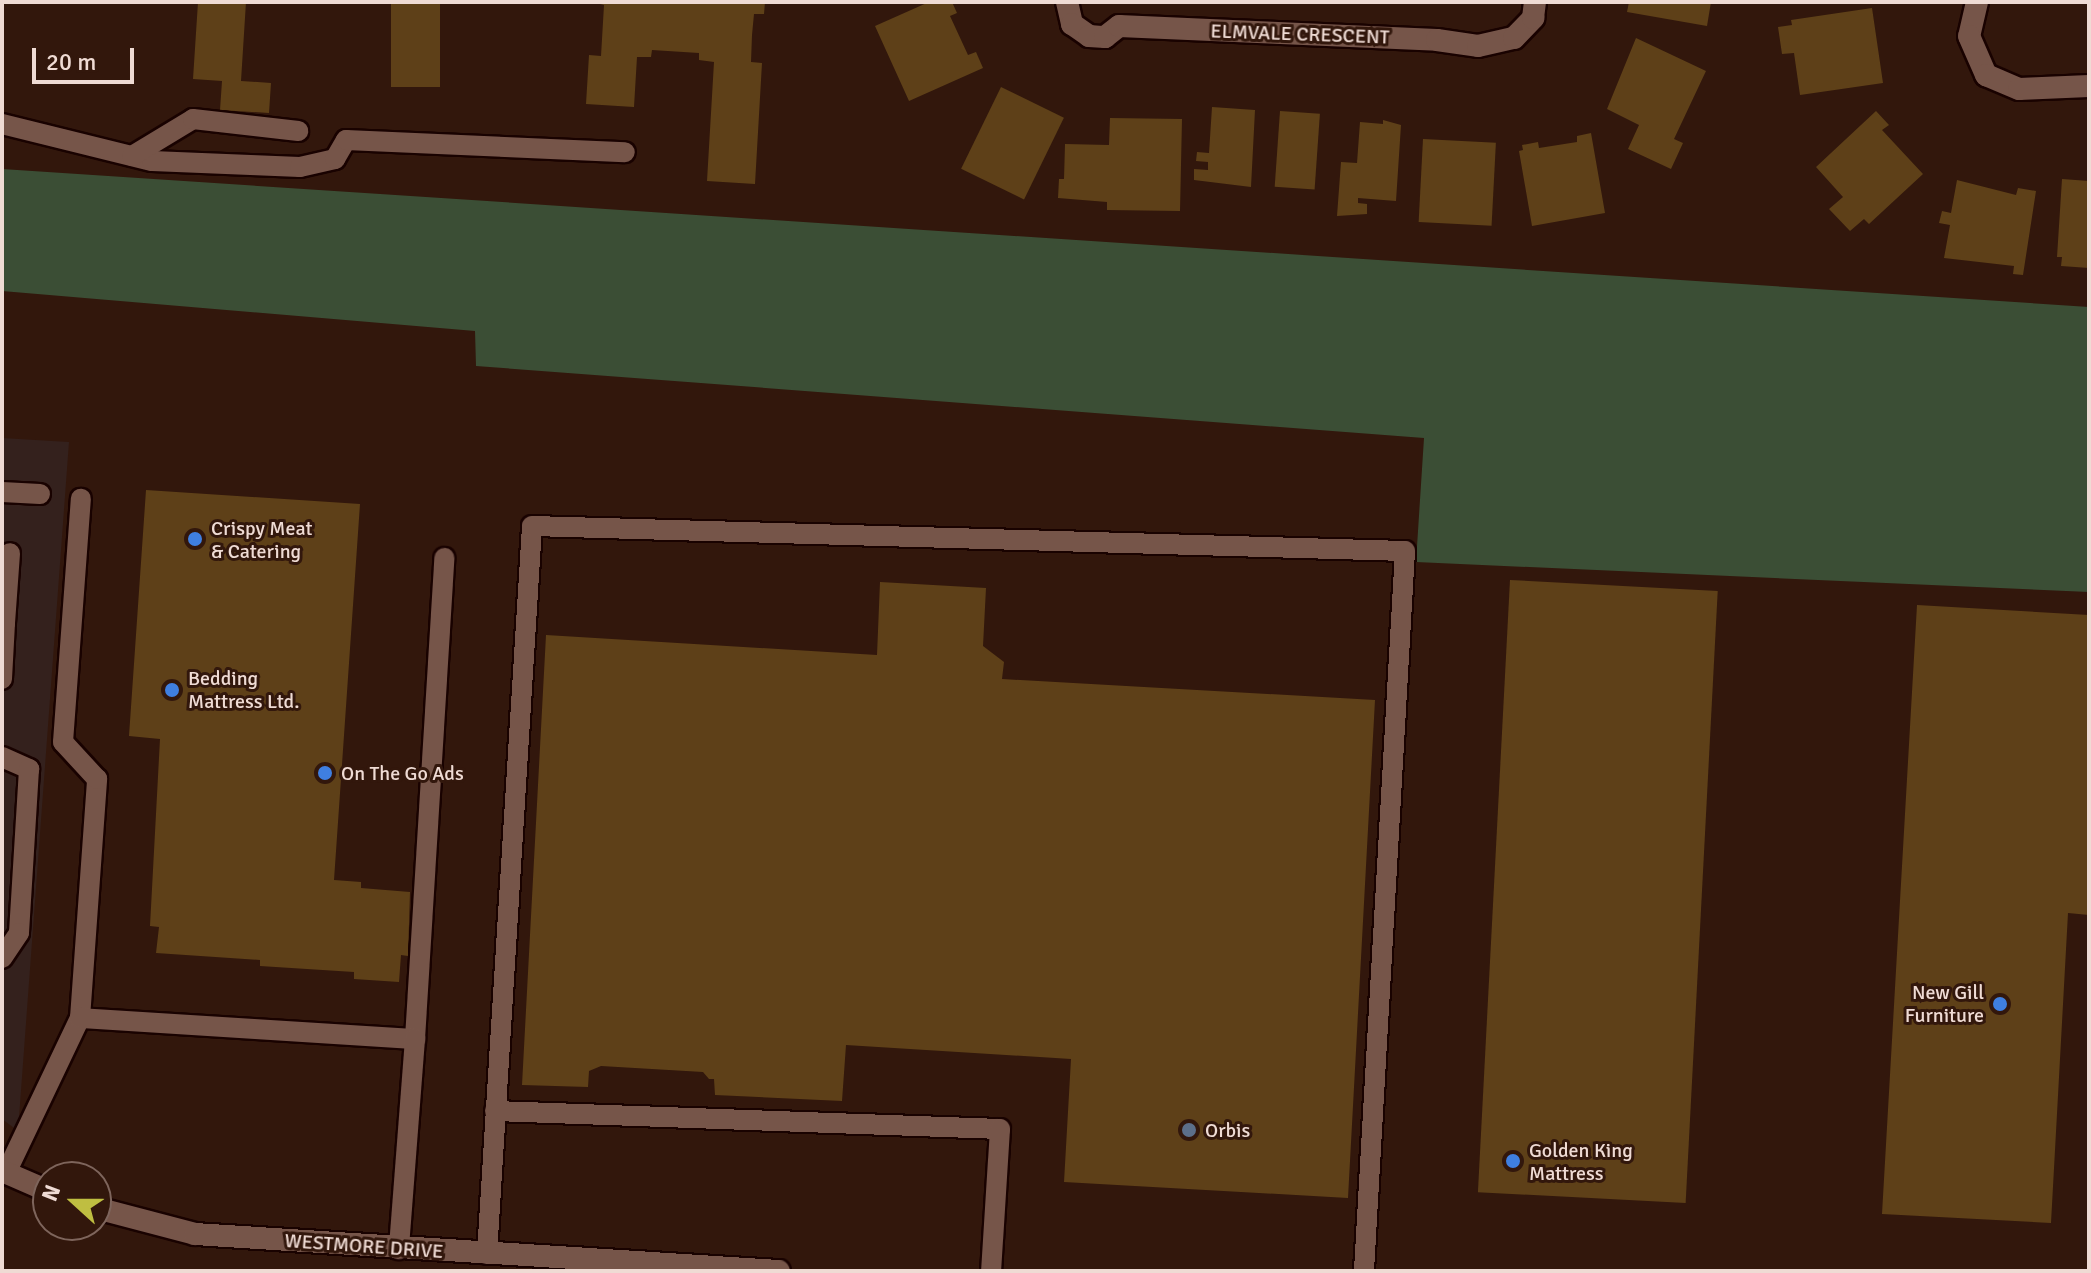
<!DOCTYPE html>
<html>
<head>
<meta charset="utf-8">
<style>
	body { margin:0 }
	#map { position:relative; width:2091px; height:1273px; overflow:hidden; background:#32170c; font-family:Signika,sans-serif }
	div>[style] { position:absolute }
	[style*='--x'] { left:calc(var(--x)*1px); top:calc(var(--y)*1px); width:calc(var(--w)*1px); rotate:calc(var(--a)*1deg) }
	.commercial>* { inset:0; background:#34211d }
	.green>* { inset:0; background:#3b4e35 }
	.building>* { inset:0; background:#5e4018; transform-origin:0 0 }
	.roads { filter:drop-shadow(2px 0 #190200) drop-shadow(-2px 0 #190200) drop-shadow(0 2px #190200) drop-shadow(0 -2px #190200) }
	.service>* { height:20px; margin:-10px; padding:0 10px; transform-origin:10px; border-radius:10px; background:#765549 }
	.minor>* { height:22px; margin:-11px; padding:0 11px; transform-origin:11px; border-radius:11px; background:#765549 }
	.tertiary>* { height:22px; margin:-11px; padding:0 11px; transform-origin:11px; border-radius:11px; background:#765549 }
	.dots>* { width:22px; height:22px; translate:-50% -50%; box-sizing:border-box; border:4px solid #32170c; border-radius:50% }
	span { translate:-50% -50%; white-space:nowrap; text-align:center; line-height:1.15; -webkit-text-stroke:6px #32170c; paint-order:stroke }
	.street-label { font-size:20px; color:#efdbd4 }
	.poi-label { font-size:20px; color:#efdbd4 }
	.left { translate:0 -50%; text-align:left }
	.right { translate:-100% -50%; text-align:right }
	.frame { position:absolute; inset:0; border:4px solid #efdbd4; pointer-events:none }
	.north { position:absolute; left:32px; top:1161px; width:80px; height:80px; box-sizing:border-box; background:#32170c; border:2px solid #7e655c; border-radius:50%; rotate:291deg; font-size:22px; font-weight:700; line-height:32px; text-align:center; color:#efdbd4 }
	.north::after { content:''; display:block; margin:auto; width:28px; height:36px; background:#bfbe41; clip-path:polygon(50% 0,100% 100%,50% 72%,0 100%) }
	.scale { position:absolute; left:32px; top:48px; width:102px; height:36px; box-sizing:border-box; border:4px solid #efdbd4; border-top:0; padding-left:10px; font-size:24px; line-height:28px; white-space:nowrap; color:#efdbd4; -webkit-text-stroke:6px #32170c; paint-order:stroke }
</style>
</head>
<body>
<div id="map">
	<div class="commercial">
		<div style="clip-path:polygon(2px 438px,69px 442px,18px 1131px,2px 1119px)"></div>
	</div>
	<div class="green">
		<div style="clip-path:polygon(2px 169px,2089px 307px,2089px 592px,1416px 562px,1424px 438px,476px 366px,475px 331px,2px 291px)"></div>
	</div>
	<div class="building">
		<div style="clip-path:polygon(198px 2px,246px 2px,241px 81px,271px 83px,269px 113px,220px 110px,222px 81px,193px 79px)"></div>
		<div style="left:391px;top:2px;width:49px;height:85px"></div>
		<div style="clip-path:polygon(592px 2px,765px 2px,764px 14px,754px 14px,752px 35px,751px 62px,762px 63px,755px 184px,707px 181px,714px 62px,699px 60px,699px 53px,652px 50px,651px 57px,637px 57px,634px 107px,586px 104px,589px 55px,601px 56px,604px 5px)"></div>
		<div style="clip-path:polygon(929px 2px,952px 2px,957px 13px,950px 16px,968px 55px,976px 52px,983px 68px,909px 101px,875px 26px)"></div>
		<div style="clip-path:polygon(1629px 2px,1711px 2px,1707px 26px,1627px 12px)"></div>
		<div style="clip-path:polygon(1872px 8px,1883px 83px,1800px 95px,1794px 53px,1782px 54px,1778px 27px,1792px 25px,1791px 20px)"></div>
		<div style="clip-path:polygon(1636px 38px,1706px 71px,1674px 139px,1683px 143px,1671px 169px,1628px 149px,1639px 125px,1607px 109px)"></div>
		<div style="left:1001px;top:87px;width:70px;height:91px;rotate:26deg"></div>
		<div style="clip-path:polygon(1212px 107px,1255px 110px,1251px 187px,1194px 180px,1194px 169px,1208px 170px,1208px 162px,1196px 161px,1197px 152px,1209px 153px)"></div>
		<div style="left:1280px;top:111px;width:40px;height:76px;rotate:4deg"></div>
		<div style="clip-path:polygon(1876px 111px,1889px 125px,1882px 130px,1923px 174px,1869px 224px,1864px 219px,1850px 231px,1829px 209px,1843px 197px,1816px 167px)"></div>
		<div style="clip-path:polygon(1110px 118px,1182px 119px,1180px 211px,1107px 210px,1107px 202px,1058px 198px,1059px 179px,1064px 179px,1065px 144px,1109px 145px)"></div>
		<div style="clip-path:polygon(1383px 120px,1401px 125px,1396px 201px,1358px 198px,1358px 203px,1367px 204px,1367px 214px,1337px 216px,1341px 162px,1357px 163px,1360px 122px,1383px 124px)"></div>
		<div style="clip-path:polygon(1591px 133px,1605px 213px,1532px 226px,1519px 151px,1523px 150px,1522px 145px,1538px 142px,1539px 148px,1577px 142px,1577px 136px)"></div>
		<div style="left:1423px;top:139px;width:73px;height:83px;rotate:3deg"></div>
		<div style="clip-path:polygon(2062px 179px,2089px 181px,2089px 268px,2061px 266px,2062px 257px,2057px 257px)"></div>
		<div style="clip-path:polygon(1957px 180px,2016px 195px,2018px 188px,2036px 191px,2023px 275px,2013px 274px,2014px 266px,1944px 258px,1950px 225px,1939px 223px,1942px 211px,1951px 213px)"></div>
		<div style="clip-path:polygon(146px 490px,360px 504px,334px 880px,361px 882px,361px 888px,410px 892px,408px 956px,401px 955px,399px 982px,354px 979px,354px 972px,260px 966px,260px 960px,156px 953px,159px 927px,150px 926px,160px 739px,129px 736px)"></div>
		<div style="left:1510px;top:580px;width:208px;height:613px;rotate:3deg"></div>
		<div style="clip-path:polygon(880px 582px,986px 588px,983px 646px,1004px 662px,1002px 679px,1375px 700px,1348px 1198px,1064px 1182px,1071px 1059px,846px 1045px,842px 1101px,715px 1095px,714px 1079px,709px 1079px,703px 1072px,601px 1066px,589px 1071px,588px 1087px,522px 1085px,546px 635px,877px 655px)"></div>
		<div style="clip-path:polygon(1917px 605px,2089px 615px,2089px 915px,2068px 913px,2051px 1223px,1882px 1214px)"></div>
	</div>
	<div class="roads">
		<div class="service">
			<div style="--x:2;--y:124;--w:154;--a:13.9"></div>
			<div style="--x:152;--y:161;--w:148;--a:2.3"></div>
			<div style="--x:300;--y:167;--w:36;--a:-13"></div>
			<div style="--x:335;--y:159;--w:22;--a:-60"></div>
			<div style="--x:346;--y:140;--w:279;--a:2.5"></div>
			<div style="--x:132;--y:156;--w:71;--a:-31.2"></div>
			<div style="--x:193;--y:119;--w:106;--a:6.5"></div>
			<div style="--x:2;--y:492;--w:38;--a:3"></div>
			<div style="--x:2;--y:623;--w:3;--a:0"></div>
			<div style="--x:5;--y:623;--w:56;--a:93.1"></div>
			<div style="--x:5;--y:623;--w:70;--a:-85.9"></div>
			<div style="--x:2;--y:757;--w:30;--a:24"></div>
			<div style="--x:29;--y:769;--w:164;--a:93.5"></div>
			<div style="--x:19;--y:933;--w:30;--a:124"></div>
			<div style="--x:80;--y:1018;--w:240;--a:-85.9"></div>
			<div style="--x:97;--y:779;--w:50;--a:-132.6"></div>
			<div style="--x:63;--y:742;--w:244;--a:-85.8"></div>
			<div style="--x:415;--y:1039;--w:482;--a:-86.5"></div>
			<div style="--x:495;--y:1111;--w:505;--a:2.04"></div>
			<div style="--x:1000;--y:1129;--w:142;--a:93.6"></div>
			<div style="--x:6;--y:1173;--w:172;--a:-64.5"></div>
			<div style="--x:80;--y:1018;--w:336;--a:3.6"></div>
			<div style="--x:415;--y:1039;--w:211;--a:94.4"></div>
			<div style="--x:487;--y:1254;--w:729;--a:-86.46"></div>
			<div style="--x:532;--y:526;--w:873;--a:1.64"></div>
			<div style="--x:1405;--y:551;--w:721;--a:93.26"></div>
		</div>
		<div class="minor">
			<div style="--x:1067;--y:2;--w:23;--a:77"></div>
			<div style="--x:1072;--y:24;--w:21;--a:35"></div>
			<div style="--x:1089;--y:36;--w:16;--a:4"></div>
			<div style="--x:1105;--y:37;--w:18;--a:-38"></div>
			<div style="--x:1119;--y:26;--w:318;--a:2.5"></div>
			<div style="--x:1437;--y:40;--w:41;--a:8.3"></div>
			<div style="--x:1478;--y:46;--w:37;--a:-13"></div>
			<div style="--x:1514;--y:38;--w:28;--a:-46"></div>
			<div style="--x:1533;--y:18;--w:16;--a:-83"></div>
			<div style="--x:1977;--y:2;--w:35;--a:103"></div>
			<div style="--x:1969;--y:36;--w:43;--a:66.4"></div>
			<div style="--x:1986;--y:75;--w:36;--a:23"></div>
			<div style="--x:2019;--y:89;--w:70;--a:-2.5"></div>
		</div>
		<div class="tertiary">
			<div style="--x:2;--y:1171;--w:50;--a:23.5"></div>
			<div style="--x:96;--y:1208;--w:102;--a:14.7"></div>
			<div style="--x:195;--y:1234;--w:585;--a:3.63"></div>
		</div>
	</div>
	<div class="dots">
		<div style="left:195px;top:539px;background:#3f7fe0"></div>
		<div style="left:172px;top:690px;background:#3f7fe0"></div>
		<div style="left:325px;top:773px;background:#3f7fe0"></div>
		<div style="left:2000px;top:1004px;background:#3f7fe0"></div>
		<div style="left:1189px;top:1130px;background:#5c6f8a"></div>
		<div style="left:1513px;top:1161px;background:#3f7fe0"></div>
	</div>
	<div class="street-label">
		<span style="left:1300px;top:34px;rotate:2deg">ELMVALE CRESCENT</span>
		<span style="left:364px;top:1246px;rotate:4deg">WESTMORE DRIVE</span>
	</div>
	<div class="poi-label">
		<span class="left" style="left:211px;top:540px">Crispy Meat<br>&amp; Catering</span>
		<span class="left" style="left:188px;top:690px">Bedding<br>Mattress Ltd.</span>
		<span class="left" style="left:341px;top:773px">On The Go Ads</span>
		<span class="right" style="left:1984px;top:1004px">New Gill<br>Furniture</span>
		<span class="left" style="left:1205px;top:1130px">Orbis</span>
		<span class="left" style="left:1529px;top:1162px">Golden King<br>Mattress</span>
	</div>
	<div class="frame"></div>
	<div class="north">N</div>
	<div class="scale">20 m</div>
</div>
</body>
</html>
